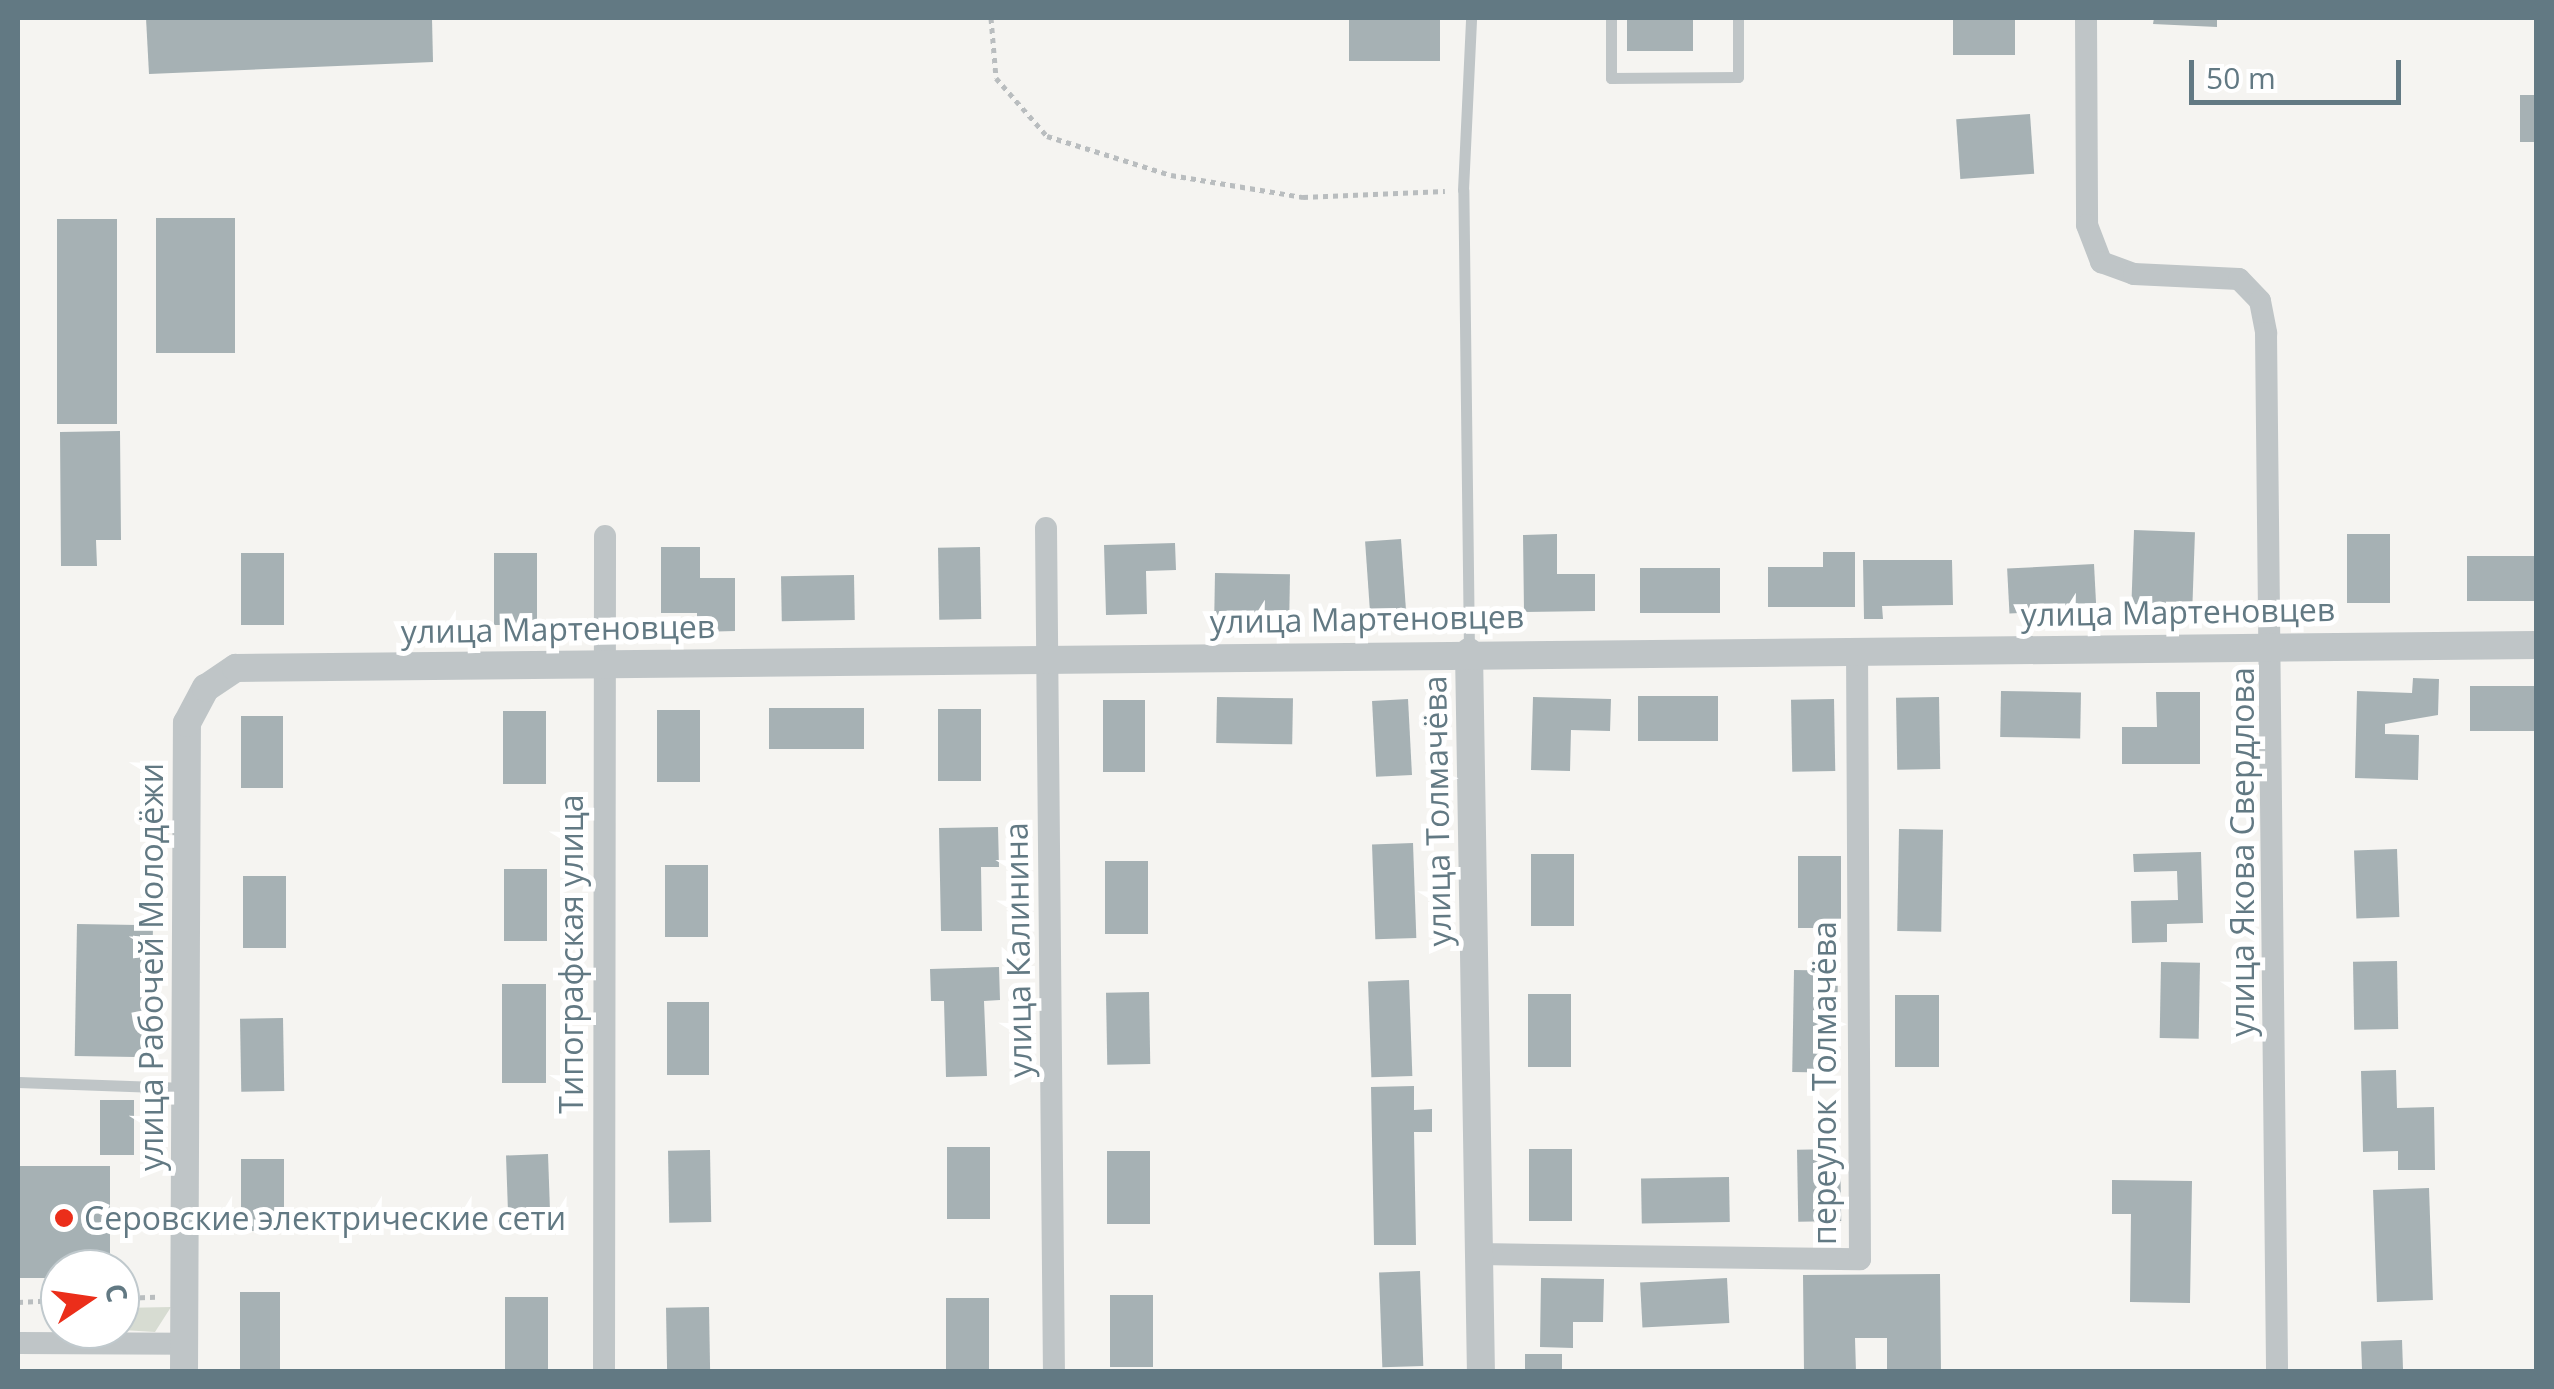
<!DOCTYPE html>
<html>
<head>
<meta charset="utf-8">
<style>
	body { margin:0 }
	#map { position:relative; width:2554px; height:1389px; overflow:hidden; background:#f5f4f1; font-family:"Open Sans",sans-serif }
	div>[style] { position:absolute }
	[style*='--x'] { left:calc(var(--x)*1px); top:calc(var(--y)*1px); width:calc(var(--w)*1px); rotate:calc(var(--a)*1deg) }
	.green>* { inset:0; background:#d7dcd2 }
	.building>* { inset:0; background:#a6b1b4; transform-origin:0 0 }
	.path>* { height:5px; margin-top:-2.5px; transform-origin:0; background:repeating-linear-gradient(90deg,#b9bdbf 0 5px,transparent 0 10px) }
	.service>* { height:11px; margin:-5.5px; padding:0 5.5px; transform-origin:5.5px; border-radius:5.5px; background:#bfc5c7 }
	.minor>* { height:22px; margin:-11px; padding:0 11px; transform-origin:11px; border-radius:11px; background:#bfc5c7 }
	.tertiary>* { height:28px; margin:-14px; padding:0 14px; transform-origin:14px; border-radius:14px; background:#bfc5c7 }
	.dots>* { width:28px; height:28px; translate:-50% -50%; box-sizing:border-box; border:5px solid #fff; border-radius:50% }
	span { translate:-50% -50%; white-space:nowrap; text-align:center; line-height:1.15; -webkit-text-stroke:10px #fff; paint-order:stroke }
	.street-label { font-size:32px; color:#627983 }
	.poi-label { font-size:32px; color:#627983 }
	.left { translate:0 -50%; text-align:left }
	.frame { position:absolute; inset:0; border:20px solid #627983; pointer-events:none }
	.north { position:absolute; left:40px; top:1249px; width:100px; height:100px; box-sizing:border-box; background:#fff; border:2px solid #c0c9cd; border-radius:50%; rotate:77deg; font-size:28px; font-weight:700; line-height:40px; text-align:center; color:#627983 }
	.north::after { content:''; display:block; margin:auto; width:35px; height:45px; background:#eb2e1a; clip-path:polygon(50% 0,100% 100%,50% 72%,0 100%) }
	.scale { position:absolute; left:2189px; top:60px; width:212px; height:45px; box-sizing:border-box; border:5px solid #627983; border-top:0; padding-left:12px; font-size:30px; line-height:35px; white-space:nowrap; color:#627983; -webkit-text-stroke:8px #fff; paint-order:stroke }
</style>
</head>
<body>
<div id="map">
	<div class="green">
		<div style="clip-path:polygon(171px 1307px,155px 1332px,107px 1329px,120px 1329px,120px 1308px)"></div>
	</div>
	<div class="building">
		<div style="clip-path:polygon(146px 18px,432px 18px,433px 62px,149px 74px)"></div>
		<div style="left:1349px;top:18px;width:91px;height:43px"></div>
		<div style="left:1627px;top:18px;width:66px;height:33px"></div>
		<div style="left:1953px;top:18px;width:62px;height:37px"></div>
		<div style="clip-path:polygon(2154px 18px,2217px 18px,2217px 27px,2153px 24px)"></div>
		<div style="left:2520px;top:95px;width:16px;height:47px"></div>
		<div style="left:2030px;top:114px;width:60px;height:74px;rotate:86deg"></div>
		<div style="left:235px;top:218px;width:135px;height:79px;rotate:90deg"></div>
		<div style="left:117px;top:219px;width:205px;height:60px;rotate:90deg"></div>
		<div style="clip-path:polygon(120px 431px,121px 540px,96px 540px,97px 566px,61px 566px,60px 432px)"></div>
		<div style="left:2134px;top:530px;width:61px;height:74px;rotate:2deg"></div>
		<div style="clip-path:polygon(1557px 534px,1557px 574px,1595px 574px,1595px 611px,1524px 612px,1523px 535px)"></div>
		<div style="left:2347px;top:534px;width:43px;height:69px"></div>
		<div style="left:1401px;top:539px;width:76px;height:36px;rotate:86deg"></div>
		<div style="clip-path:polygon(1175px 543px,1176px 570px,1146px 571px,1147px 614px,1106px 615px,1104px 545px)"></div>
		<div style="clip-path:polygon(661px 547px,700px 547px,700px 578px,735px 578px,735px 631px,697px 632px,697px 613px,661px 613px)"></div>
		<div style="left:980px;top:547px;width:72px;height:42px;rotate:89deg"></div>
		<div style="clip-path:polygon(1823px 552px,1855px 552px,1855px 607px,1768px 607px,1768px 567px,1823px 567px)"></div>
		<div style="left:241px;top:553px;width:43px;height:72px"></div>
		<div style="left:494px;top:553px;width:43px;height:72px"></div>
		<div style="left:2467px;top:556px;width:69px;height:45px"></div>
		<div style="clip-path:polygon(1863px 560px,1952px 560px,1953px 605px,1882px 606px,1883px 619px,1864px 619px)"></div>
		<div style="left:2094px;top:564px;width:45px;height:87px;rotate:87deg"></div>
		<div style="left:1640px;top:568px;width:80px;height:45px"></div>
		<div style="left:1215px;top:573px;width:75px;height:46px;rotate:1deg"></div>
		<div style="left:854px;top:575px;width:45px;height:73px;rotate:89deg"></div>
		<div style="clip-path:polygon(2413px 678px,2439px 679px,2438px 715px,2385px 724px,2385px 734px,2419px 735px,2418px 780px,2355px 778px,2357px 691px,2412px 693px)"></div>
		<div style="left:2470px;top:686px;width:66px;height:45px"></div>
		<div style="left:2001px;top:691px;width:80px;height:46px;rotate:1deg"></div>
		<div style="clip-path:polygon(2156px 692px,2200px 692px,2200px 764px,2122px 764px,2122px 727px,2157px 727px)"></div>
		<div style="left:1638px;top:696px;width:80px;height:45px"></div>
		<div style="left:1217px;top:697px;width:76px;height:46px;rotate:1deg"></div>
		<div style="clip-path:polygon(1533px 697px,1611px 699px,1610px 731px,1571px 730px,1570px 771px,1531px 770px)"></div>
		<div style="left:1939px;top:697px;width:72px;height:43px;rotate:89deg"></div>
		<div style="left:1408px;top:699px;width:76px;height:36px;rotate:87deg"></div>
		<div style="left:1834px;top:699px;width:72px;height:43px;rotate:89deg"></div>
		<div style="left:1103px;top:700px;width:42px;height:72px"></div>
		<div style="left:864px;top:708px;width:41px;height:95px;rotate:90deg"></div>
		<div style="left:938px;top:709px;width:43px;height:72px"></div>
		<div style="left:657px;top:710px;width:43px;height:72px"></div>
		<div style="left:503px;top:711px;width:43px;height:73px"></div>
		<div style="left:241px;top:716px;width:42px;height:72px"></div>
		<div style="clip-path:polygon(998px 827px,999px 867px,981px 867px,982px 931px,941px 931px,939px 828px)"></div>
		<div style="left:1899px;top:829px;width:44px;height:102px;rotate:1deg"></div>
		<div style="left:1413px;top:843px;width:95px;height:41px;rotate:88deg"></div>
		<div style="left:2397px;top:849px;width:68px;height:43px;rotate:88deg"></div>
		<div style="clip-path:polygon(2201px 852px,2203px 923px,2167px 924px,2167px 942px,2132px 943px,2131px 901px,2178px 900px,2177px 871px,2134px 872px,2133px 854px)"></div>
		<div style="left:1531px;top:854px;width:43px;height:72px"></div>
		<div style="left:1798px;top:856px;width:43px;height:72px"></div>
		<div style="left:1105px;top:861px;width:43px;height:73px"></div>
		<div style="left:665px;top:865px;width:43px;height:72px"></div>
		<div style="left:504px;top:869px;width:43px;height:72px"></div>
		<div style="left:243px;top:876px;width:43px;height:72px"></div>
		<div style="left:77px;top:924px;width:76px;height:132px;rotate:1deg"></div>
		<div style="left:2397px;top:961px;width:68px;height:44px;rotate:89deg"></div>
		<div style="left:2161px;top:962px;width:39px;height:76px;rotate:1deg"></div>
		<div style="clip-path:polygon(999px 967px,1000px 1000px,984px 1001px,987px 1076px,946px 1077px,944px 1001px,931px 1001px,930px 969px)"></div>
		<div style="left:1794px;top:970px;width:44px;height:102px;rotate:1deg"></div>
		<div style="left:1409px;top:980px;width:96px;height:41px;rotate:88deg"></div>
		<div style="left:502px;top:984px;width:44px;height:99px"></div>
		<div style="left:1149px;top:992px;width:72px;height:43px;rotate:89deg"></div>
		<div style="left:1571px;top:994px;width:73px;height:43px;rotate:90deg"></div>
		<div style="left:1939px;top:995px;width:72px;height:44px;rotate:90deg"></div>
		<div style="left:667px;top:1002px;width:42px;height:73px"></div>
		<div style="left:283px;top:1018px;width:73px;height:43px;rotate:89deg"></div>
		<div style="clip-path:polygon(2396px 1070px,2397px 1108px,2434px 1107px,2435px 1170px,2398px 1170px,2398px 1151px,2363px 1152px,2361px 1071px)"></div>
		<div style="clip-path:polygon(1414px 1086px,1414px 1110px,1432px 1109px,1432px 1132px,1414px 1132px,1416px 1245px,1374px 1245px,1371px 1087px)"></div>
		<div style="left:100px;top:1100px;width:34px;height:55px"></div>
		<div style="left:947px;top:1147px;width:43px;height:72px"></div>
		<div style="left:1529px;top:1149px;width:43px;height:72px"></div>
		<div style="left:1840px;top:1149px;width:72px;height:43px;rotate:89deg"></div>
		<div style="left:710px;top:1150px;width:72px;height:42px;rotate:89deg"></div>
		<div style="left:1107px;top:1151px;width:43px;height:73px"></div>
		<div style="left:548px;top:1154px;width:73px;height:42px;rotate:88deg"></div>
		<div style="left:241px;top:1159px;width:43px;height:72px"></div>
		<div style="left:18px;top:1166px;width:92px;height:112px"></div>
		<div style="left:1729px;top:1177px;width:45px;height:88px;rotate:89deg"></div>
		<div style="clip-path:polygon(2112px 1180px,2192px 1181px,2190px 1303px,2130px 1302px,2131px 1214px,2112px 1214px)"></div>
		<div style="left:2429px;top:1188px;width:112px;height:56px;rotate:88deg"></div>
		<div style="left:1420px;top:1271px;width:95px;height:41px;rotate:88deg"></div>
		<div style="clip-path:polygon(1940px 1274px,1941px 1372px,1887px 1372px,1887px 1338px,1855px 1338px,1856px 1372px,1804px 1372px,1803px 1275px)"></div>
		<div style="clip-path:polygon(1541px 1278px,1604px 1279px,1603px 1322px,1573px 1322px,1573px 1348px,1540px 1347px)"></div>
		<div style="left:1727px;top:1278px;width:45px;height:87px;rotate:87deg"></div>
		<div style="left:240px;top:1292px;width:40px;height:80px"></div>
		<div style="left:1110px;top:1295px;width:43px;height:72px"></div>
		<div style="left:505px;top:1297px;width:43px;height:72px"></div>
		<div style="left:946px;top:1298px;width:43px;height:73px"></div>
		<div style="left:709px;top:1307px;width:65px;height:43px;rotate:89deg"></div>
		<div style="left:2402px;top:1340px;width:32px;height:41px;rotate:88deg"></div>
		<div style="left:1525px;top:1354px;width:37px;height:18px"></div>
	</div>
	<div class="path">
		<div style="--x:991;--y:18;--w:60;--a:85.2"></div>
		<div style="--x:996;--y:78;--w:77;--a:48.7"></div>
		<div style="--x:1047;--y:136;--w:130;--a:17.5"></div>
		<div style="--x:1171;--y:175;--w:134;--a:9.5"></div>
		<div style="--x:1303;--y:197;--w:142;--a:-2.4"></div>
		<div style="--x:120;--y:1298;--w:36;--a:-2"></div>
		<div style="--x:18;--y:1302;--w:42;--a:-2.7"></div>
	</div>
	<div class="service">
		<div style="--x:1611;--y:18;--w:60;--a:90"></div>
		<div style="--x:1611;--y:78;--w:127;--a:-0.5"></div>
		<div style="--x:1738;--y:77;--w:59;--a:-90"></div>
		<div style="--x:1469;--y:652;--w:462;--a:-90.7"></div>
		<div style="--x:1463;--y:190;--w:172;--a:-87.3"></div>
		<div style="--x:18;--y:1082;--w:167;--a:2.1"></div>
	</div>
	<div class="minor">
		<div style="--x:2086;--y:18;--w:207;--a:89.7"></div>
		<div style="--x:2087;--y:225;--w:40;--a:69"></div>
		<div style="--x:2101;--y:262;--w:35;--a:20"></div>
		<div style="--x:2134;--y:274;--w:105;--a:2.7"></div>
		<div style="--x:2239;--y:279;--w:30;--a:46"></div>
		<div style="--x:2260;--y:301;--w:33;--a:79"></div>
		<div style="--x:2266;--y:333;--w:1039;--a:89.39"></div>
		<div style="--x:1046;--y:528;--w:844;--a:89.46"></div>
		<div style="--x:1479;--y:1254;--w:381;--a:0.8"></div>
		<div style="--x:1860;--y:1259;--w:609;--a:-90.28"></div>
		<div style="--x:18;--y:1343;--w:167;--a:0.3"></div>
		<div style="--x:604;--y:1372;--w:836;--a:-89.93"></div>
	</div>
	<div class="tertiary">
		<div style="--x:1469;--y:652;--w:720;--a:89.05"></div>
		<div style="--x:184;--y:1372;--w:649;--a:-89.74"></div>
		<div style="--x:187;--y:723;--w:40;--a:-62"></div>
		<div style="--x:206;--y:688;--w:36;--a:-34"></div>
		<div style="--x:236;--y:668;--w:2300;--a:-0.57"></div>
	</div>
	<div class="dots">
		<div style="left:64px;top:1218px;background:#eb2e1a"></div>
	</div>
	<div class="street-label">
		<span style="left:2178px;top:612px;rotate:-1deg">улица Мартеновцев</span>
		<span style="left:1367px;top:619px;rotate:-1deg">улица Мартеновцев</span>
		<span style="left:558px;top:629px;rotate:-1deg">улица Мартеновцев</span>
		<span style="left:1437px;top:811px;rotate:-91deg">улица Толмачёва</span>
		<span style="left:2242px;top:852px;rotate:-90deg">улица Якова Свердлова</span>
		<span style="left:1018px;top:950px;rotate:-91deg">улица Калинина</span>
		<span style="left:571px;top:954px;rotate:-90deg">Типографская улица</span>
		<span style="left:151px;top:967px;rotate:-90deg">улица Рабочей Молодёжи</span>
		<span style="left:1824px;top:1083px;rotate:-90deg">переулок Толмачёва</span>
	</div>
	<div class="poi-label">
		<span class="left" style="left:84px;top:1218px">Серовские электрические сети</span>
	</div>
	<div class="frame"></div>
	<div class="north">С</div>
	<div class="scale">50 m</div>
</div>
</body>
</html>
